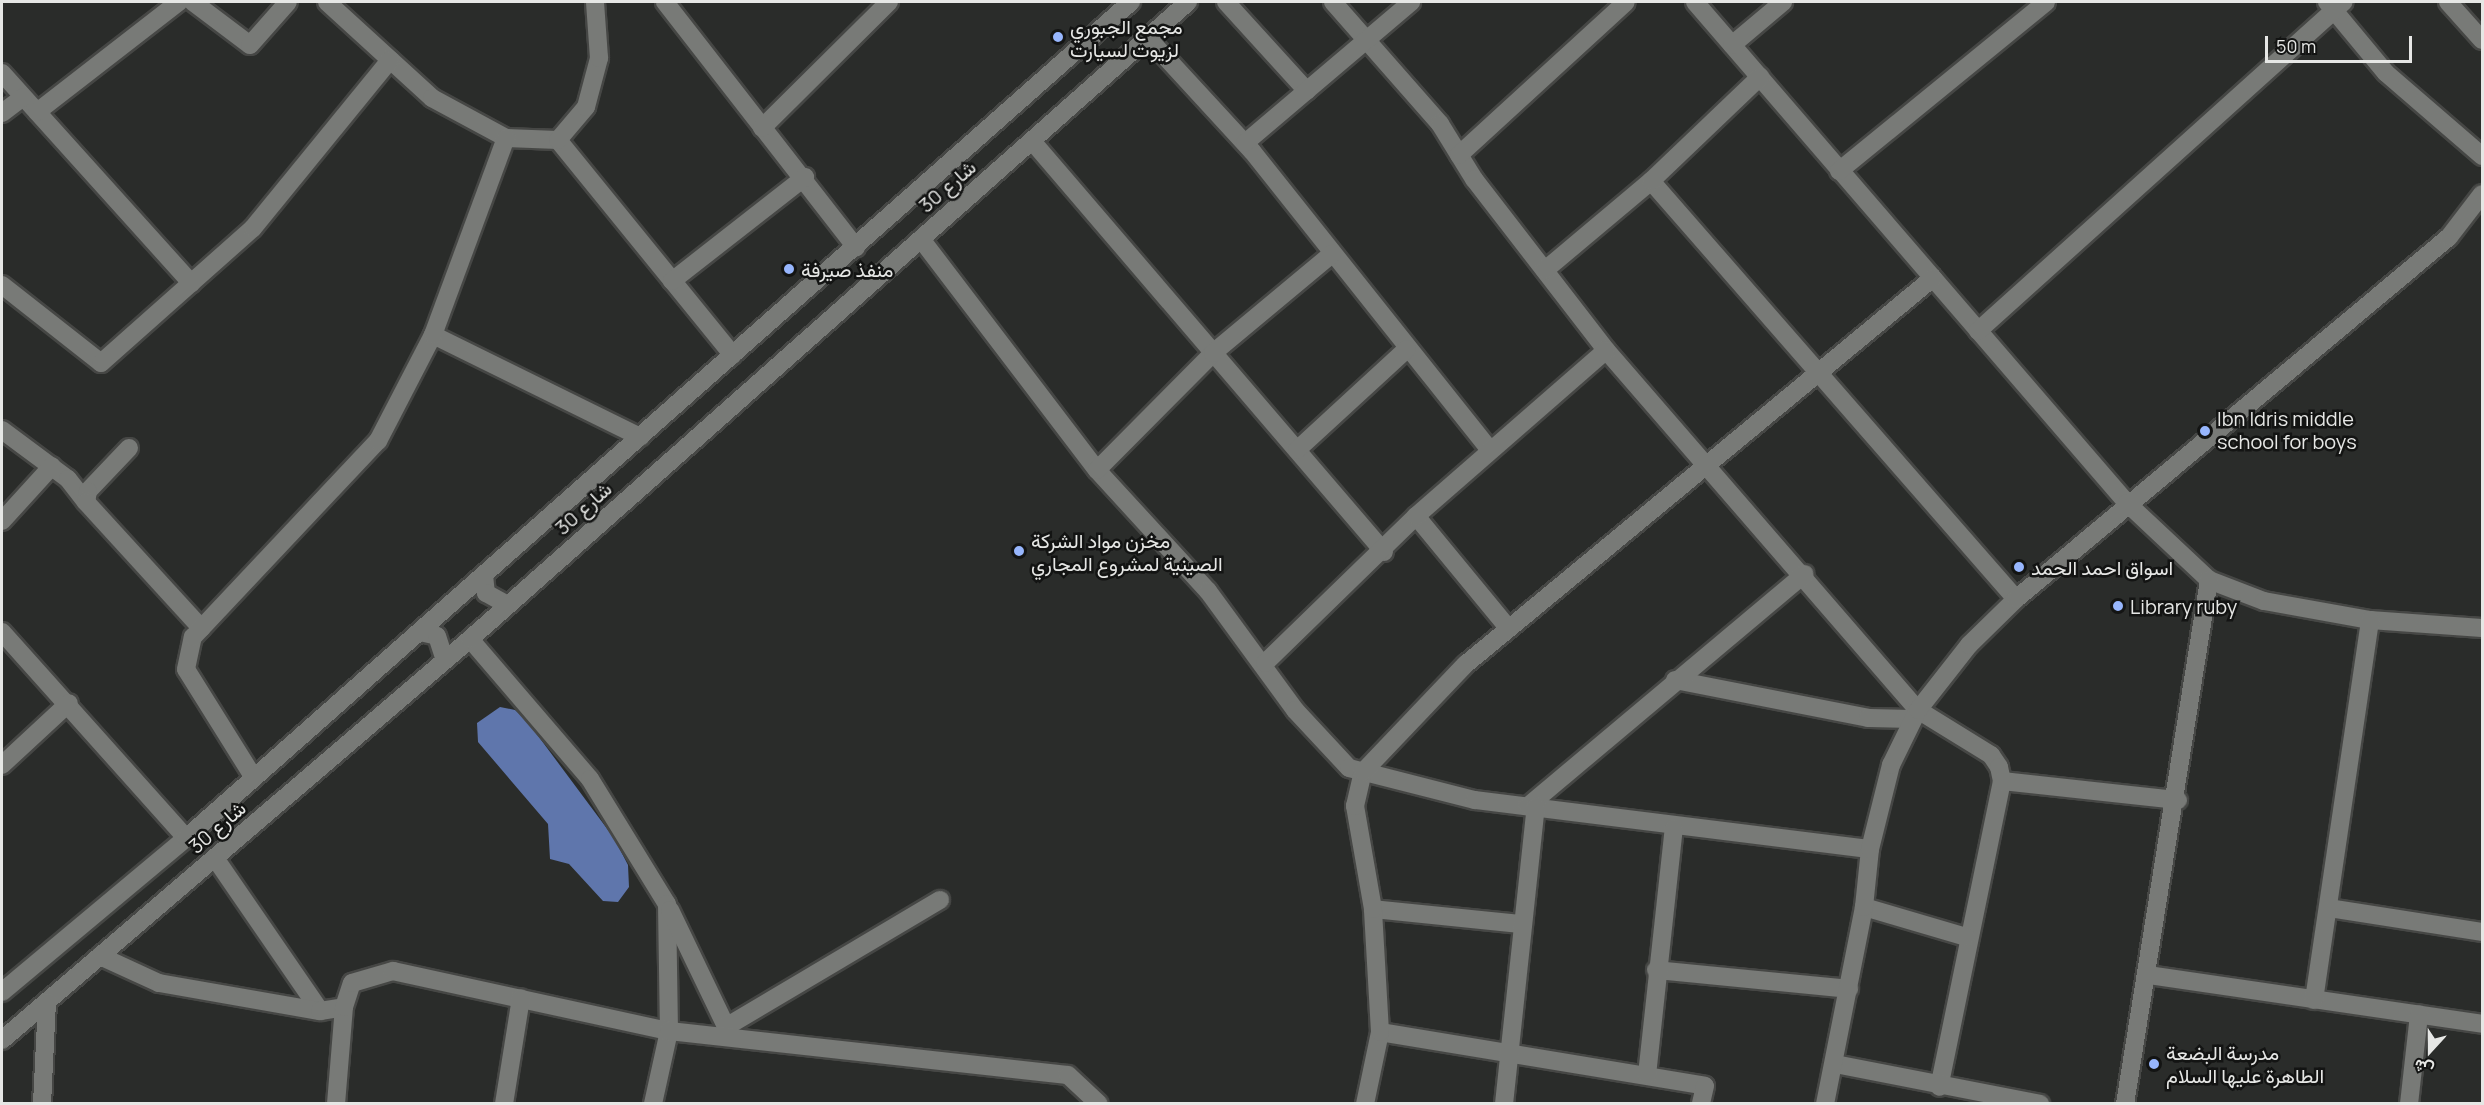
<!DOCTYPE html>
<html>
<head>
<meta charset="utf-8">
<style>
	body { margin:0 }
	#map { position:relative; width:2484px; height:1105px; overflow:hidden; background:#2a2c2a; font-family:Manrope,Vazirmatn,sans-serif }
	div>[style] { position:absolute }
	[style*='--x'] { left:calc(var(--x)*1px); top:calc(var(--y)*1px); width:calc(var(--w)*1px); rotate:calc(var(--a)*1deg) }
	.water>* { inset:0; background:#5f76ac }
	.roads { filter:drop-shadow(2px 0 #464745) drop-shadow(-2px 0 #464745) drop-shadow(0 2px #464745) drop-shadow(0 -2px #464745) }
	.minor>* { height:18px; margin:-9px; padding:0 9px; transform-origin:9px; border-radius:9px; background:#787a77 }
	.dots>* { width:16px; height:16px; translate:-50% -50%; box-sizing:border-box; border:3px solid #131413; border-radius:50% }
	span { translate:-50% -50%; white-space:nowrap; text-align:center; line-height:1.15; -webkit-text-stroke:5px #131413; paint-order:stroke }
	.poi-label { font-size:20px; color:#e6e7e5 }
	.left { translate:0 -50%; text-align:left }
	.street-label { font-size:20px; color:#e6e7e5 }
	.frame { position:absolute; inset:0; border:3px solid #e6e7e5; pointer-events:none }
	.north { position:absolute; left:2400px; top:1021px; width:60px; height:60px; -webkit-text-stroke:4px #131413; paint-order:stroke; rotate:201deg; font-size:16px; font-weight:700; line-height:24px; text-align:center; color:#e6e7e5 }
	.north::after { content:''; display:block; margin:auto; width:21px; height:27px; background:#e6e7e5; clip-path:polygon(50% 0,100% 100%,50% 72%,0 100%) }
	.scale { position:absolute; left:2265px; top:36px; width:147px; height:27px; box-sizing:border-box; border:3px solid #e6e7e5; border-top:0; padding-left:8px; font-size:18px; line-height:21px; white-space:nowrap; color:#e6e7e5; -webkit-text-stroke:4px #131413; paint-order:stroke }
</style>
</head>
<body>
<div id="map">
	<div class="water">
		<div style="clip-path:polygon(500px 707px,515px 710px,527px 721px,614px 838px,628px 865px,629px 887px,618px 902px,603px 901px,569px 864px,550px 859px,548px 824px,478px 742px,477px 723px)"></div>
	</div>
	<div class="roads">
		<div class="minor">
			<div style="--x:193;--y:2;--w:71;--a:37"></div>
			<div style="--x:250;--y:45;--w:57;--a:-48.5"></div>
			<div style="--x:327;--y:2;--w:142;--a:42.4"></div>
			<div style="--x:432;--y:98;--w:84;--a:28.4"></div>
			<div style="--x:506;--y:138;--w:52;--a:2.2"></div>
			<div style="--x:558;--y:140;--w:277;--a:50.9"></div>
			<div style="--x:665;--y:2;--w:311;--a:52.1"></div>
			<div style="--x:1226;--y:2;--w:120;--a:47.7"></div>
			<div style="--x:1333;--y:2;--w:162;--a:48.7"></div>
			<div style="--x:1440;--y:124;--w:65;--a:58.3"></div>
			<div style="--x:1474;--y:179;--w:216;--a:52.3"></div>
			<div style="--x:1606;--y:350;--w:476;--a:49.1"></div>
			<div style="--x:1918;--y:710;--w:86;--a:31.7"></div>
			<div style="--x:1991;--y:755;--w:14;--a:56"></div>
			<div style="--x:1999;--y:767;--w:14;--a:78"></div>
			<div style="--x:2002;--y:781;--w:312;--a:101.6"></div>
			<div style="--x:1695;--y:2;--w:662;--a:49.23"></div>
			<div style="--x:2127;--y:503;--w:112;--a:43.2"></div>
			<div style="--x:2209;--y:580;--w:59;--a:20.9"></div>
			<div style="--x:2264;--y:601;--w:108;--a:10.2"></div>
			<div style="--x:2370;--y:620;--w:112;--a:4.1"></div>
			<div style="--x:2327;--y:2;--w:92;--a:50.3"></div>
			<div style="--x:2386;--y:73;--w:127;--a:40.8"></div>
			<div style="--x:2448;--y:2;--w:51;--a:48.2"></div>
			<div style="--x:1148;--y:38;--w:154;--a:47.4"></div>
			<div style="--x:1252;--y:151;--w:382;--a:51.5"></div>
			<div style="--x:1732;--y:45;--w:67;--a:-40.1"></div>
			<div style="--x:2;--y:73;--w:283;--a:48"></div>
			<div style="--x:37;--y:112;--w:180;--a:-37.8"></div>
			<div style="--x:2;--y:113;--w:26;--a:-37"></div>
			<div style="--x:762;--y:128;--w:179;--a:-44.8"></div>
			<div style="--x:558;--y:140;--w:43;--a:-49.7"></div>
			<div style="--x:586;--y:107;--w:51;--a:-75.1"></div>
			<div style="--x:599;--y:58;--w:56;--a:-94.1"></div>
			<div style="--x:1032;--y:141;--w:541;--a:49.42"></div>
			<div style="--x:1245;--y:143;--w:218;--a:-40.3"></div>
			<div style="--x:1459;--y:155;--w:226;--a:-42.5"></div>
			<div style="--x:1839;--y:171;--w:267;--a:-39.2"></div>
			<div style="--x:1651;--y:181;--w:555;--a:48.87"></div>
			<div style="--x:921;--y:239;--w:290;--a:52.7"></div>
			<div style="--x:1097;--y:470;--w:164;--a:47.5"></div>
			<div style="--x:1208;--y:591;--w:147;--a:53.8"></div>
			<div style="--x:1295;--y:710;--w:79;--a:47"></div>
			<div style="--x:1349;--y:768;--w:130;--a:14.3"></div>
			<div style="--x:1475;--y:800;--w:398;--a:7.1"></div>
			<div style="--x:1545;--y:270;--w:138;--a:-40"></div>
			<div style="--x:1651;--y:181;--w:151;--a:-43.7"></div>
			<div style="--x:672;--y:281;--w:169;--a:-38"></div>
			<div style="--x:2;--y:285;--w:126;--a:38.2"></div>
			<div style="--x:101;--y:363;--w:203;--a:-41.6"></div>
			<div style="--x:253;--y:228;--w:217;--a:-50.8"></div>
			<div style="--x:1978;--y:331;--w:492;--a:-42"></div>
			<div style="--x:433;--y:335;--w:231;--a:26.2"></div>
			<div style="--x:2;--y:430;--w:82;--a:36.6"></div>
			<div style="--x:68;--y:479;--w:29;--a:52"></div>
			<div style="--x:129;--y:448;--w:59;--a:133.6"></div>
			<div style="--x:88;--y:491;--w:11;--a:100"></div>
			<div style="--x:86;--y:502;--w:171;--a:47.6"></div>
			<div style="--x:1297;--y:450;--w:149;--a:-42.6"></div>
			<div style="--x:1097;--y:470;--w:165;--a:-45.2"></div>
			<div style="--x:1213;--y:353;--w:155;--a:-39.8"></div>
			<div style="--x:1416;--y:516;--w:146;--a:50.5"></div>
			<div style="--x:2;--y:521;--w:74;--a:-47.7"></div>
			<div style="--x:484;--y:575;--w:18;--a:84"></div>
			<div style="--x:486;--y:593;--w:25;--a:29"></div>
			<div style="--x:2;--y:632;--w:276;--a:48.2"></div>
			<div style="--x:420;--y:632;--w:17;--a:13"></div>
			<div style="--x:437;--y:636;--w:25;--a:72"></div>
			<div style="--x:470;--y:639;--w:184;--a:49.4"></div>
			<div style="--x:590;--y:779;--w:147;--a:58.4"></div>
			<div style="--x:667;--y:904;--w:127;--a:89.1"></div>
			<div style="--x:669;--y:1031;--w:75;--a:102.4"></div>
			<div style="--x:1265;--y:663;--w:211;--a:-44.2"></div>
			<div style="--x:1416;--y:516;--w:252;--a:-41.1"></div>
			<div style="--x:1675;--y:680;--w:197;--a:11.1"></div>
			<div style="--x:1868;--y:718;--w:45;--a:1.3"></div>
			<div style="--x:2;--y:765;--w:91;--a:-42.8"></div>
			<div style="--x:254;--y:778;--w:128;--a:-122"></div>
			<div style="--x:186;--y:669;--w:33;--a:-78"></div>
			<div style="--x:193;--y:637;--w:270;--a:-46.7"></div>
			<div style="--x:378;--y:441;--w:119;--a:-62.6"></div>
			<div style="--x:433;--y:335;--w:210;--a:-69.7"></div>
			<div style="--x:2002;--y:781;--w:177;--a:6.2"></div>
			<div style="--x:1528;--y:806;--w:361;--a:-40"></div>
			<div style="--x:215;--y:858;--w:186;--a:55.5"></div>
			<div style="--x:1864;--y:907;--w:106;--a:16.4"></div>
			<div style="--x:2329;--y:908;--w:155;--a:8.9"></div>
			<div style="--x:1373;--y:909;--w:149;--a:5.8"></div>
			<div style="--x:670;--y:910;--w:141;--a:64.3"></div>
			<div style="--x:100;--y:956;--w:65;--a:24.6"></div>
			<div style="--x:159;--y:983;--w:163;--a:9.9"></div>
			<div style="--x:320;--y:1011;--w:24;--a:-9"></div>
			<div style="--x:1656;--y:970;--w:194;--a:5.6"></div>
			<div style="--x:2148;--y:975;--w:338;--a:8.3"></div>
			<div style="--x:2;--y:992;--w:240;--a:-39.9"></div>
			<div style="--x:186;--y:838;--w:1262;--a:-41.5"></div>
			<div style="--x:2314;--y:1000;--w:384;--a:-81.6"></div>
			<div style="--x:726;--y:1027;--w:249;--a:-30.7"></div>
			<div style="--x:1380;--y:1032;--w:329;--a:9.4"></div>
			<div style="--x:1705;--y:1086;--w:18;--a:103"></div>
			<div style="--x:2;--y:1040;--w:616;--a:-40.59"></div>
			<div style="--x:470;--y:639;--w:960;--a:-41.58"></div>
			<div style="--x:1835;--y:1064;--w:209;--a:11"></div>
			<div style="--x:1647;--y:1075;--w:248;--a:-83.8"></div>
			<div style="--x:42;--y:1104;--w:102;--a:-87.2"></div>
			<div style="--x:336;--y:1104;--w:97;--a:-85.3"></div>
			<div style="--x:344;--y:1007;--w:25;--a:-72"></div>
			<div style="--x:352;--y:983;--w:43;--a:-16.3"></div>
			<div style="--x:393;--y:971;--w:282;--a:12.3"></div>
			<div style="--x:669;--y:1031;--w:401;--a:6.3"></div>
			<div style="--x:1068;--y:1075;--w:42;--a:43.1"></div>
			<div style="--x:504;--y:1104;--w:107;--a:-80.9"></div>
			<div style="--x:1365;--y:1104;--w:74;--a:-78.2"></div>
			<div style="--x:1380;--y:1032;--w:123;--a:-93.3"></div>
			<div style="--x:1373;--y:909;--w:105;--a:-99.9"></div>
			<div style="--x:1355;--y:806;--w:35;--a:-77"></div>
			<div style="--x:1363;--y:772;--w:149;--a:-46.4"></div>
			<div style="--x:1466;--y:664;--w:606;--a:-39.58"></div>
			<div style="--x:1504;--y:1104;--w:299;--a:-83.9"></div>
			<div style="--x:1825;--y:1104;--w:201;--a:-78.8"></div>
			<div style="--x:1864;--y:907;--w:58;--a:-84.1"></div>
			<div style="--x:1870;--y:849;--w:87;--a:-76"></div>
			<div style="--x:1891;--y:765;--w:61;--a:-63.9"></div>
			<div style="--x:1918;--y:710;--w:83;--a:-51.9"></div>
			<div style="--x:1969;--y:645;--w:66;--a:-44.4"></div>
			<div style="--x:2016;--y:599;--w:564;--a:-39.9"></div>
			<div style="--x:2449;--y:237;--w:54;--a:-52.5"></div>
			<div style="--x:2125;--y:1104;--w:531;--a:-80.89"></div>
			<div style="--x:2409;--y:1104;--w:90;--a:-83.6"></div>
		</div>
	</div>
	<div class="dots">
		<div style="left:1058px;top:37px;background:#97b6fd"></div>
		<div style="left:789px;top:269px;background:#97b6fd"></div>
		<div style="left:2205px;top:431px;background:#97b6fd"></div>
		<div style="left:1019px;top:551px;background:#97b6fd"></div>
		<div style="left:2019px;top:567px;background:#97b6fd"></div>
		<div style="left:2118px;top:606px;background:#97b6fd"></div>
		<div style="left:2154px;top:1064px;background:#97b6fd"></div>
	</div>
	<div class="poi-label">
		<span class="left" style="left:1070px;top:38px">مجمع الجبوري<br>لزيوت لسيارت</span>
		<span class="left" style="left:801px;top:269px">منفذ صيرفة</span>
		<span class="left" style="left:2217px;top:430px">Ibn Idris middle<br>school for boys</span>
		<span class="left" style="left:1031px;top:552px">مخزن مواد الشركة<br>الصينية لمشروع المجاري</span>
		<span class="left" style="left:2031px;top:567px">اسواق احمد الحمد</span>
		<span class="left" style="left:2130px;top:606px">Library ruby</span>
		<span class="left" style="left:2166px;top:1064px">مدرسة البضعة<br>الطاهرة عليها السلام</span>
	</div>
	<div class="street-label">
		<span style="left:947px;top:186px;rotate:-41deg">شارع 30</span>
		<span style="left:583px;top:508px;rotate:-42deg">شارع 30</span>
		<span style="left:217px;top:827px;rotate:-41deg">شارع 30</span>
	</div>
	<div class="frame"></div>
	<div class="north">ش</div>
	<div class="scale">50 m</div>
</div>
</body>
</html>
